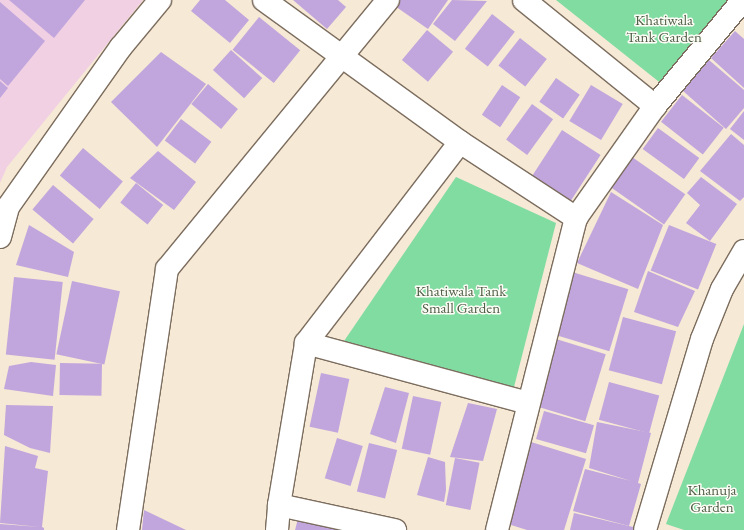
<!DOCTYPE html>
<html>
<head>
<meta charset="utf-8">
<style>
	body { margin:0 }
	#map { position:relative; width:744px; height:530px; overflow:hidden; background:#f6e9d5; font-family:"EB Garamond",serif }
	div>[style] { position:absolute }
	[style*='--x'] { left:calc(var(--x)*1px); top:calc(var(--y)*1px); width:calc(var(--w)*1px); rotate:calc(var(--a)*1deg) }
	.built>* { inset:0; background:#f1d0e3 }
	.green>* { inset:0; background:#81dca2 }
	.building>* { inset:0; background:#c1a5dd; transform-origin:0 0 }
	.roads { filter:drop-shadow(1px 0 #7c6d5e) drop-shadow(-1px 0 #7c6d5e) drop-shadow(0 1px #7c6d5e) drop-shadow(0 -1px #7c6d5e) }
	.minor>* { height:22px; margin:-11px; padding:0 11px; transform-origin:11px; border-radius:11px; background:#fff }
	.major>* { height:22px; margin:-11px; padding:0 11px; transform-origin:11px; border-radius:11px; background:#fff }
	span { translate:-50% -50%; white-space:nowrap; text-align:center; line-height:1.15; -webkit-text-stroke:3px #fdfcf7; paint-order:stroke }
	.park-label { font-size:15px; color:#505f46 }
</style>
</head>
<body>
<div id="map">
	<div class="built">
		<div style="clip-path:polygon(0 0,143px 0,7px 167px,0 183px)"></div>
	</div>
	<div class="green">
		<div style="clip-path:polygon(556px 0,730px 0,663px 85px)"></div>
		<div style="clip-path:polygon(456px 177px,556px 223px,514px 387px,342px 344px)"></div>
		<div style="clip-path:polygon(744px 324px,744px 530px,684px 530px,666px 524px)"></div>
	</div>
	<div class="building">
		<div style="clip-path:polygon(9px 0,85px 0,54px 38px)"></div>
		<div style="clip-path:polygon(200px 0,225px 0,249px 20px,230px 43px,191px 11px)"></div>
		<div style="clip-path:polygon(293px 0,338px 0,346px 7px,327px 29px)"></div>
		<div style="clip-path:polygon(395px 0,448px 0,428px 29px,392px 4px)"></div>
		<div style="clip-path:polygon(452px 0,487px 1px,455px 41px,433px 24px)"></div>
		<div style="clip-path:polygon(0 2px,45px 41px,8px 86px,0 79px)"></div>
		<div style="left:492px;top:14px;width:29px;height:44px;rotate:38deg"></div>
		<div style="left:259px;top:17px;width:53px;height:42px;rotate:39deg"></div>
		<div style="left:427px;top:30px;width:34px;height:39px;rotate:40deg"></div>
		<div style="clip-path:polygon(735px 31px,744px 39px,744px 88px,711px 58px)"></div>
		<div style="left:520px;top:38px;width:34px;height:35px;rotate:38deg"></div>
		<div style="left:231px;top:50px;width:42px;height:27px;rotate:42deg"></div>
		<div style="clip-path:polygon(161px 52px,206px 84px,157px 147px,111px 102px)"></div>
		<div style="clip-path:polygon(709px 60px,744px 90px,744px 108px,726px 129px,682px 90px)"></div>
		<div style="left:556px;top:78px;width:29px;height:29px;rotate:35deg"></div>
		<div style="clip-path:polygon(0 81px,8px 88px,0 98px)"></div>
		<div style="left:208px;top:84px;width:39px;height:26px;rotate:40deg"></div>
		<div style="left:502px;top:85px;width:22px;height:36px;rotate:34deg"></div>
		<div style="left:591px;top:85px;width:37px;height:42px;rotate:31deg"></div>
		<div style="left:682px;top:95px;width:53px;height:34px;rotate:38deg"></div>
		<div style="left:532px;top:104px;width:26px;height:44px;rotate:36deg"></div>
		<div style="clip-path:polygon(744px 111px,744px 140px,730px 129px)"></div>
		<div style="left:181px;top:119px;width:38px;height:27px;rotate:37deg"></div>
		<div style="left:658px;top:128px;width:51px;height:26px;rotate:36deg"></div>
		<div style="left:562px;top:130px;width:46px;height:60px;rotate:33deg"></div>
		<div style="clip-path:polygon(731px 134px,744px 145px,744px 197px,740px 201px,700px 171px)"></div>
		<div style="left:83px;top:148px;width:52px;height:36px;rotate:40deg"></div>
		<div style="clip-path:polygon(158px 151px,196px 182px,174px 210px,130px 178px)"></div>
		<div style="left:632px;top:157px;width:65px;height:37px;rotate:35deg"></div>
		<div style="clip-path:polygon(701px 177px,737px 204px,710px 241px,686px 223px,700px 205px,687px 193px)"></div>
		<div style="left:136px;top:183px;width:35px;height:25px;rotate:39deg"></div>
		<div style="left:53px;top:185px;width:53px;height:32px;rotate:40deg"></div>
		<div style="clip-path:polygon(611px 192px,663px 225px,638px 289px,577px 263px)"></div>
		<div style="clip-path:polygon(29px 225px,74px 252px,68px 277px,16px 265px)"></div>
		<div style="left:669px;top:225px;width:51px;height:49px;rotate:22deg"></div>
		<div style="left:569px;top:271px;width:62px;height:65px;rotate:17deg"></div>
		<div style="clip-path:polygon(648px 271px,695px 291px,678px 327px,634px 312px)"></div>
		<div style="left:14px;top:277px;width:49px;height:78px;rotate:6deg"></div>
		<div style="left:72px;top:281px;width:49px;height:75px;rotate:12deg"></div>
		<div style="left:623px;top:317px;width:55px;height:55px;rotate:15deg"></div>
		<div style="left:556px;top:339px;width:52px;height:70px;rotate:17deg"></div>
		<div style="clip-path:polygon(31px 362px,56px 365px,53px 396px,4px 389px,9px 366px)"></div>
		<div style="left:60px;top:363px;width:42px;height:32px;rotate:1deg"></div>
		<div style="left:321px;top:373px;width:29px;height:55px;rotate:12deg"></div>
		<div style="left:609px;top:382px;width:52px;height:39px;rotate:15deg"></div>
		<div style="clip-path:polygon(385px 387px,409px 393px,396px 443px,370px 434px)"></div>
		<div style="left:413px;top:396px;width:29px;height:54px;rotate:12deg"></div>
		<div style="clip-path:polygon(468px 403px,497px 409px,483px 461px,450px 457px)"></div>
		<div style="clip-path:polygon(6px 405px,53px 406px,50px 453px,30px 448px,4px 435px)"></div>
		<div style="left:544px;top:411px;width:52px;height:29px;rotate:16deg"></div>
		<div style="clip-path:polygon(597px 422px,651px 433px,638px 483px,641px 484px,629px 526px,573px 511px,585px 469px,631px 481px,589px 468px)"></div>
		<div style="left:337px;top:438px;width:27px;height:42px;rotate:17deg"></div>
		<div style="clip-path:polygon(531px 442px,586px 459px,564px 530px,527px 530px,505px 523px)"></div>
		<div style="left:369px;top:443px;width:29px;height:50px;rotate:14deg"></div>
		<div style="clip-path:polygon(5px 446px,38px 456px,35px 468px,48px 471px,42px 527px,44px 528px,44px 530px,0 530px,0 524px,40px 527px,0 523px)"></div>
		<div style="clip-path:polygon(428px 457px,445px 462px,446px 490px,444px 502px,417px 495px)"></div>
		<div style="left:455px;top:458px;width:25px;height:48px;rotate:11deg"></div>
		<div style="clip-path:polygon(144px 510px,186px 530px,142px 530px)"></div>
		<div style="clip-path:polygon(574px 513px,633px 527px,633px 530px,570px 530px)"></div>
		<div style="clip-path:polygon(299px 515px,340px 524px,339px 530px,295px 530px)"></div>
	</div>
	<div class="roads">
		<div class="minor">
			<div style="--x:264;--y:0;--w:242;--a:35.9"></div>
			<div style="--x:460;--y:142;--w:139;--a:33.2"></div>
			<div style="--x:524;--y:0;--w:169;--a:39"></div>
			<div style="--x:306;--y:343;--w:230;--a:15.1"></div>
			<div style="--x:279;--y:505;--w:119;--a:12.2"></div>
			<div style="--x:128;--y:530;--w:264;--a:-81.5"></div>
			<div style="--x:167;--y:269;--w:348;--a:-50.6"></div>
			<div style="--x:277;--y:530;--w:25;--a:-85"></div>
			<div style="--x:279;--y:505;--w:164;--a:-80.5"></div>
			<div style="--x:306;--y:343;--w:253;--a:-52.5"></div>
			<div style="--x:497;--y:530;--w:322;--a:-75.8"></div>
			<div style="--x:576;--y:218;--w:137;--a:-54.8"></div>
			<div style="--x:655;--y:106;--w:138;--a:-50.3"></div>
			<div style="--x:645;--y:530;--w:199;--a:-73.4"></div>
			<div style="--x:702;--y:339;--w:54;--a:-68.2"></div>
			<div style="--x:722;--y:289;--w:44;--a:-59.9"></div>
		</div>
		<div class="major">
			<div style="--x:0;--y:237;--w:31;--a:-75"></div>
			<div style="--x:8;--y:207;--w:196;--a:-54.8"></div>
			<div style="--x:121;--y:47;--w:61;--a:-50.3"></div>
		</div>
	</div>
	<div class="park-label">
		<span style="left:664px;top:28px">Khatiwala<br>Tank Garden</span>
		<span style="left:461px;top:299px">Khatiwala Tank<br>Small Garden</span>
		<span style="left:712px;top:498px">Khanuja<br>Garden</span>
	</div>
</div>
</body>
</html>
